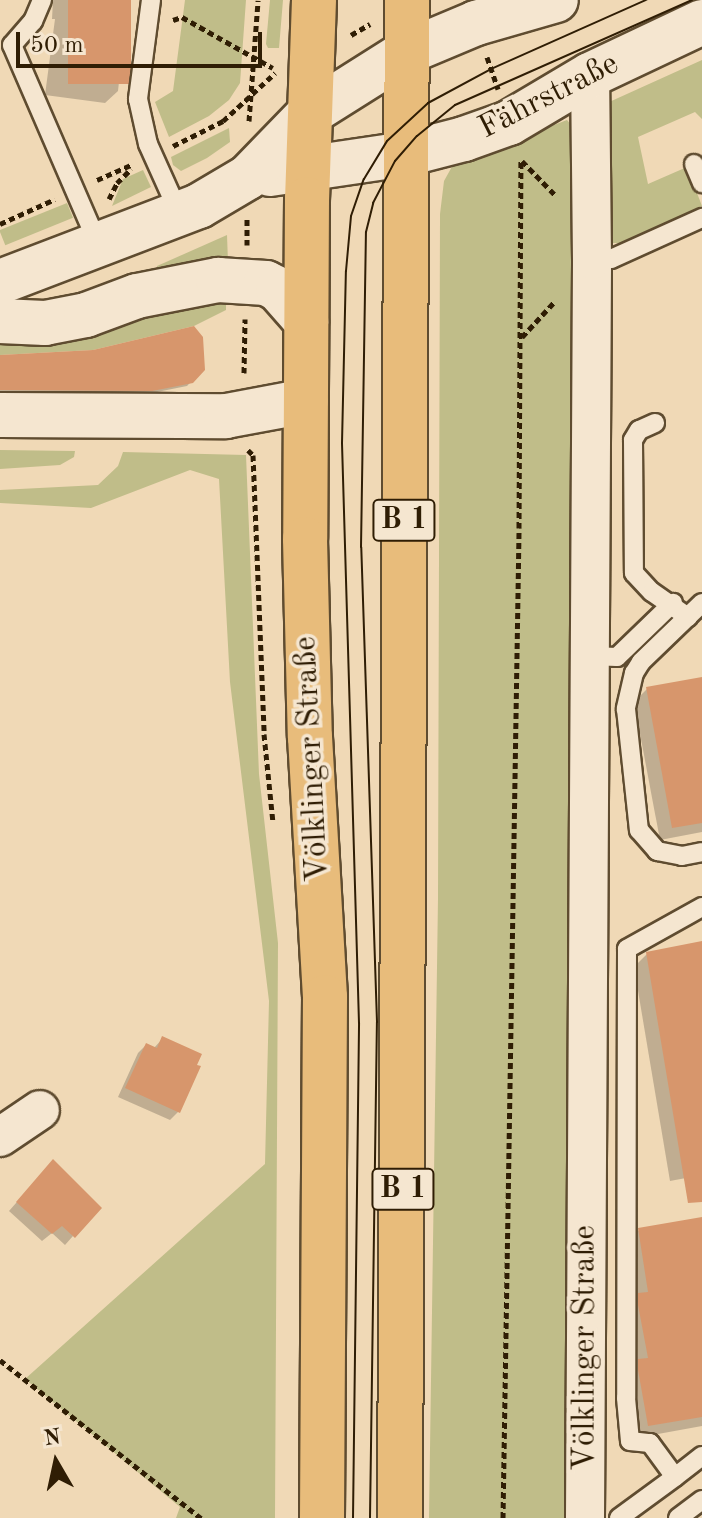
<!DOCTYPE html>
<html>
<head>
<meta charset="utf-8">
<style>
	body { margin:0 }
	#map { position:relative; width:702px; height:1518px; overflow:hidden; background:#f0d9b6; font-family:"Old Standard TT",serif }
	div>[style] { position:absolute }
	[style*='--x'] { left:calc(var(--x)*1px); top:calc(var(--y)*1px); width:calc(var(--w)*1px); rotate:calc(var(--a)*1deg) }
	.green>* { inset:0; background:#c0bd89; transform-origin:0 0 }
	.shadow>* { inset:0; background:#0003 }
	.building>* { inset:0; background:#d7966c; transform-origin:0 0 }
	.path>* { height:5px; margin-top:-2.5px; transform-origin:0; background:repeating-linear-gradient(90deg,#2f1d04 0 6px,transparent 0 10px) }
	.roads { filter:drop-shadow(2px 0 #5f4c30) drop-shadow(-2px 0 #5f4c30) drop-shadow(0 2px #5f4c30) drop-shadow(0 -2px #5f4c30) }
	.lane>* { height:18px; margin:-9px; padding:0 9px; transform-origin:9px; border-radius:9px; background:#f5e6d0 }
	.street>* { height:38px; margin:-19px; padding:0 19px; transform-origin:19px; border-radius:19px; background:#f5e6d0 }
	.secondary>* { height:44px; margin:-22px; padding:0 22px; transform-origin:22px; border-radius:22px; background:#f5e6d0 }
	.primary>* { height:44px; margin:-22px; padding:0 22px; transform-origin:22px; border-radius:22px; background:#e8bc7b }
	.tram>* { height:2px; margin:-1px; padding:0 1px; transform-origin:1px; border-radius:1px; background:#2f1d04 }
	span { translate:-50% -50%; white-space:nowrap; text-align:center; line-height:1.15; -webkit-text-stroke:7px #f5e6d0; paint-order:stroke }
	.shield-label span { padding:2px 6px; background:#f5e6d0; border:2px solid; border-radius:6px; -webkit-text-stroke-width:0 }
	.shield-label { font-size:30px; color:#2f1d04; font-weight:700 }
	.street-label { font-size:32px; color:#2f1d04 }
	.north { position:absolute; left:16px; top:1422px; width:80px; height:80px; -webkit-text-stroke:6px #f5e6d0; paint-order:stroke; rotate:351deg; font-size:22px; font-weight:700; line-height:32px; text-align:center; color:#2f1d04 }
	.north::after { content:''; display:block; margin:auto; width:28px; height:36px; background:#2f1d04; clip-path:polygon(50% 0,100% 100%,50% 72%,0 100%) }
	.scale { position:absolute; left:16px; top:32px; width:246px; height:36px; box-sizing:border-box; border:4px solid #2f1d04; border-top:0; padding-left:10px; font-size:24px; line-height:28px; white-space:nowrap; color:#2f1d04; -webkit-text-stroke:6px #f5e6d0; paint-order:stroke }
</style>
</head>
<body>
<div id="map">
	<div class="green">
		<div style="clip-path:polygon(185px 0,246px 0,240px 83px,229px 100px,209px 116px,169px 137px,155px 102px,173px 91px)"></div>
		<div style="clip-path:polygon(270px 0,283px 0,279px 48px,268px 48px,266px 44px)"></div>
		<div style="clip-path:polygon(702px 60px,702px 119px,695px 112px,638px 137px,648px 184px,687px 167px,702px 206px,623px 243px,608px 243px,607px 103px)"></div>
		<div style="clip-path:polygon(567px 120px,579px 134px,569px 1518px,429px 1518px,438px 898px,440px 214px,444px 181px,454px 163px)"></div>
		<div style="clip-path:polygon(229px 128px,230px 142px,207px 158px,181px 171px,173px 165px,171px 157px)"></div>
		<div style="clip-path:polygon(143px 170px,151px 187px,112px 206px,123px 179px)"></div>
		<div style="left:67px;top:203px;width:16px;height:73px;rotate:68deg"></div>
		<div style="clip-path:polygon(227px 235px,228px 262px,157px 267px,157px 266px)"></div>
		<div style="clip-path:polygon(226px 300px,226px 310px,194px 326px,93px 350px,0 355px,0 345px,34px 344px,165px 306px)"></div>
		<div style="clip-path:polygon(0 450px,75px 451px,74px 457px,60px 465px,0 469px)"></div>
		<div style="clip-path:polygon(123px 452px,246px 455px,259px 774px,278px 943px,275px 1518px,176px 1518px,180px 1507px,25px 1379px,265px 1164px,269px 1001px,230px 682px,219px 479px,190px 470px,91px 508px,0 503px,0 490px,98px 485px,118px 466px)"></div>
	</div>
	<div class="shadow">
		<div style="clip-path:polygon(53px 0,128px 0,118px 91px,105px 103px,45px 95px,55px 19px,52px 19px)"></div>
		<div style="clip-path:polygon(93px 352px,203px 369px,187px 386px,147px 394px,0 393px,0 356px)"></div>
		<div style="clip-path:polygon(702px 679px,702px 832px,660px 840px,634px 702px,647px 689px)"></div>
		<div style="clip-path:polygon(702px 944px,702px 1175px,670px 1181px,634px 967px,647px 954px)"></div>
		<div style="clip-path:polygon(163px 1038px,198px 1068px,178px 1112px,170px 1120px,118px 1097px,138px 1053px,146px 1045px,154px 1048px)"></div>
		<div style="clip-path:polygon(45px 1170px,73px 1236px,65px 1245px,52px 1233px,42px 1241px,9px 1211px)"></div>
		<div style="clip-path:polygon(702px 1219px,702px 1426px,636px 1438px,627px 1242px,639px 1230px)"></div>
	</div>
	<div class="building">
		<div style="left:68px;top:0;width:63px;height:84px"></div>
		<div style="clip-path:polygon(194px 326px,203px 337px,205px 370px,193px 383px,152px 391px,0 390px,0 355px,93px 350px)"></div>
		<div style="clip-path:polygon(702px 677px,702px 823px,672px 828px,646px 687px)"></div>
		<div style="clip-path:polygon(702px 941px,702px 1202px,688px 1203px,646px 952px)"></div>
		<div style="clip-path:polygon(162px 1036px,202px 1054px,197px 1065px,201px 1066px,180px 1113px,125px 1088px,146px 1043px,157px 1048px)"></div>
		<div style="clip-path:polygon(53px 1159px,102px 1208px,75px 1238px,62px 1226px,52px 1234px,16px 1202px)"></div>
		<div style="clip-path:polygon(702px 1217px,702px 1417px,648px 1426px,638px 1370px,638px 1359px,648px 1358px,638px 1305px,638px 1293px,648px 1292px,638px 1228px)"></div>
	</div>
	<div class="path">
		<div style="--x:173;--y:20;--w:9;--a:-18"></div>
		<div style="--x:182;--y:17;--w:104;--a:29.3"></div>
		<div style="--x:351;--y:35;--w:22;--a:-30"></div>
		<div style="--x:487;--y:57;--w:34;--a:71"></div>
		<div style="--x:249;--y:121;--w:121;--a:-85.7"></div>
		<div style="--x:173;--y:146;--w:56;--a:-26.6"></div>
		<div style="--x:223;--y:121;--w:71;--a:-42.7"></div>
		<div style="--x:522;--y:161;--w:50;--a:45.8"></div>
		<div style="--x:97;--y:180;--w:37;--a:-24"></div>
		<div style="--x:109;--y:199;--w:18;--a:-63"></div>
		<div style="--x:117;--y:183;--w:20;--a:-45"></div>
		<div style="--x:0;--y:224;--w:60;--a:-24.4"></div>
		<div style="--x:247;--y:245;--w:26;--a:-90"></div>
		<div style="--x:522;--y:337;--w:50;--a:-47.4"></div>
		<div style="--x:244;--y:373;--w:54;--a:-88.9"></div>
		<div style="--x:248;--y:450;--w:7;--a:45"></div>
		<div style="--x:253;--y:455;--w:279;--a:87.7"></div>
		<div style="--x:264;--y:734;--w:88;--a:84.2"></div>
		<div style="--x:0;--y:1360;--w:256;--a:38.2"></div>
		<div style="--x:503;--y:1518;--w:990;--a:-89.07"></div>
		<div style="--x:519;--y:528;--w:369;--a:-89.7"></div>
	</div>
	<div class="roads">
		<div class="lane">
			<div style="--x:42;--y:0;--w:23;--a:113"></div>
			<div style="--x:33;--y:21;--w:32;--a:131"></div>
			<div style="--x:12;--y:45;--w:217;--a:66.6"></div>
			<div style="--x:151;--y:0;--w:100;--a:97.5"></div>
			<div style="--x:138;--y:99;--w:46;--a:77.5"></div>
			<div style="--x:148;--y:144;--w:76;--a:65.8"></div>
			<div style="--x:694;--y:164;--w:21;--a:67"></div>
			<div style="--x:592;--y:260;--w:19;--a:-3"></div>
			<div style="--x:611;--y:259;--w:100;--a:-24.3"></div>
			<div style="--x:655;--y:423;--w:17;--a:156"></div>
			<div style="--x:639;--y:430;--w:12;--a:121"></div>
			<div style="--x:633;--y:440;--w:133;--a:89.6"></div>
			<div style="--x:634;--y:573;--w:26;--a:47"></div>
			<div style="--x:652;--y:592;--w:44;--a:34.8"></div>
			<div style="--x:702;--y:603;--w:85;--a:136"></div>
			<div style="--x:641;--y:662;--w:13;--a:122"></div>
			<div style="--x:634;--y:673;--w:37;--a:103"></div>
			<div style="--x:626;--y:709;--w:122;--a:83.9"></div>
			<div style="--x:639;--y:830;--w:28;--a:49"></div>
			<div style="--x:657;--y:851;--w:25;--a:11"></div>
			<div style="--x:682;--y:856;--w:20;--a:-11"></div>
			<div style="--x:589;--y:656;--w:28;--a:2"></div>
			<div style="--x:617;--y:657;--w:78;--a:-44"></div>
			<div style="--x:702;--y:907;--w:86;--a:150.8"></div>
			<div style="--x:627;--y:949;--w:449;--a:90.1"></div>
			<div style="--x:626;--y:1398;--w:43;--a:84.7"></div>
			<div style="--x:630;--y:1441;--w:20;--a:6"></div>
			<div style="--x:650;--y:1443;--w:42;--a:53.7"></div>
			<div style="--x:675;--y:1477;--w:34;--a:-38"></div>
			<div style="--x:619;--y:1518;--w:69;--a:-36.2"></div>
			<div style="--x:678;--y:1518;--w:30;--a:-37"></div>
		</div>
		<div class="street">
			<div style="--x:0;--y:1137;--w:48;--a:-34"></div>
			<div style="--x:585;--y:1518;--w:1258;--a:-89.68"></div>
			<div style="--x:592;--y:260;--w:185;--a:-90.6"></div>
		</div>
		<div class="secondary">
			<div style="--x:270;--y:174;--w:137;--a:-8.4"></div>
			<div style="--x:406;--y:154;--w:60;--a:-14.5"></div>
			<div style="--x:464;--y:139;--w:48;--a:-19.6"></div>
			<div style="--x:509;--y:123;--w:94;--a:-30.7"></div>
			<div style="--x:590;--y:75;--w:124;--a:-25.3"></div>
			<div style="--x:0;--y:282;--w:213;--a:-20.9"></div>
			<div style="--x:199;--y:206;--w:57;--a:-30.6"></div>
			<div style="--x:248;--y:177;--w:89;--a:-45.9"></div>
			<div style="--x:310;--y:113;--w:115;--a:-32.2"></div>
			<div style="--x:407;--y:52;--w:75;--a:-22.8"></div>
			<div style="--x:476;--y:23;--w:83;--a:-16"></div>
			<div style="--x:0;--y:321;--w:45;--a:2.5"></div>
			<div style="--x:45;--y:323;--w:42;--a:-11"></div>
			<div style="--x:86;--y:315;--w:54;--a:-20.4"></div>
			<div style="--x:137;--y:296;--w:83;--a:-11.2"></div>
			<div style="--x:218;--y:280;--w:48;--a:3.6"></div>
			<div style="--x:266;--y:283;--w:13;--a:27"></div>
			<div style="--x:278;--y:289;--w:43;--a:48.8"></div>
			<div style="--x:0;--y:415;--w:226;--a:0.3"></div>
			<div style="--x:226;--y:416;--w:81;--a:-10.6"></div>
		</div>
		<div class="primary">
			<div style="--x:314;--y:0;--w:199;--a:92"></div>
			<div style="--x:307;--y:199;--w:340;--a:90.3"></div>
			<div style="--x:305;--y:539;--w:198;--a:88.6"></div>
			<div style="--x:310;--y:737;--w:260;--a:86.7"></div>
			<div style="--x:325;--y:997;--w:521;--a:90.33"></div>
			<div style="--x:400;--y:1518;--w:1518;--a:-89.74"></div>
		</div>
	</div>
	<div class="tram">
		<div style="--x:353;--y:1518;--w:495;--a:-89.3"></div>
		<div style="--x:359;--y:1023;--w:580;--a:-91.68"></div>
		<div style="--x:342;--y:443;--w:172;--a:-88.7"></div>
		<div style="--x:346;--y:271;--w:55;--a:-84.8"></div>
		<div style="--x:351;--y:216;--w:39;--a:-71"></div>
		<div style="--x:364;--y:179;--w:44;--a:-58.8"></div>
		<div style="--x:387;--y:141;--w:56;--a:-42.8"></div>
		<div style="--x:428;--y:103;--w:72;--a:-28.4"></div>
		<div style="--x:491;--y:69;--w:170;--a:-24"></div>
		<div style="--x:370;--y:1518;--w:496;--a:-89.2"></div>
		<div style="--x:377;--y:1022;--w:475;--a:-91.9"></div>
		<div style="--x:361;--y:547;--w:315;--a:-89.1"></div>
		<div style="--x:366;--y:232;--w:30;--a:-76"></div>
		<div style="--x:373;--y:203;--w:47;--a:-62.4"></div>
		<div style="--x:395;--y:161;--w:33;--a:-49"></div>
		<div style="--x:417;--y:136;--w:49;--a:-39.2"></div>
		<div style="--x:455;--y:105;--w:259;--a:-23.9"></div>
	</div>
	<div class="shield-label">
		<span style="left:404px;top:520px">B 1</span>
		<span style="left:403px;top:1189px">B 1</span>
	</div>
	<div class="street-label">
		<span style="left:549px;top:97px;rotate:-27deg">Fährstraße</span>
		<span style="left:313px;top:759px;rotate:-93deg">Völklinger Straße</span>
		<span style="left:586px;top:1348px;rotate:-90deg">Völklinger Straße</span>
	</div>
	<div class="north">N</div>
	<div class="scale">50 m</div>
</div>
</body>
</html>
